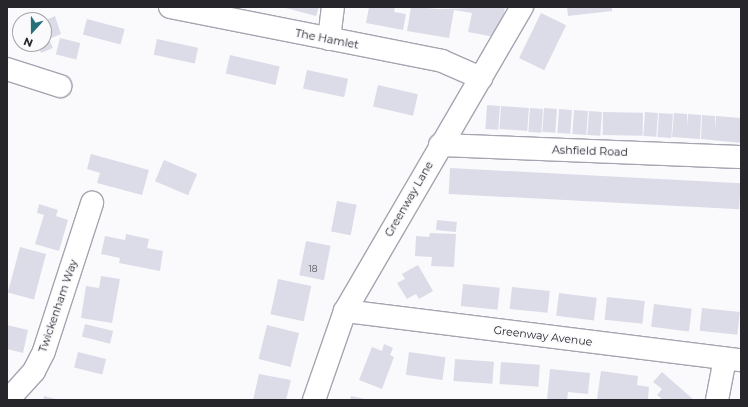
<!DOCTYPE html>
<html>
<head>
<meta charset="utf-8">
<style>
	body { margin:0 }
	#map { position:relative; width:748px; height:407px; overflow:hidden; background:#fafafd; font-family:Montserrat,sans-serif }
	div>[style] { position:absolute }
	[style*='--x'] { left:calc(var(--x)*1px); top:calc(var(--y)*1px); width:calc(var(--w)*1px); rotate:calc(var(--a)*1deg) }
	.building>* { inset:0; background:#dbdce8; transform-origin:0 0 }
	.roads { filter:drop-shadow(1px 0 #a5a5b1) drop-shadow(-1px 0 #a5a5b1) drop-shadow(0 1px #a5a5b1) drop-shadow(0 -1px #a5a5b1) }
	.minor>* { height:22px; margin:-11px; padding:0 11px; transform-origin:11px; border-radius:11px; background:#fff }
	span { translate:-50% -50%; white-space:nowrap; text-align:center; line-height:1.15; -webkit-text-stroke:3px #fafafd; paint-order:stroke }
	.number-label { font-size:9px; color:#53545a }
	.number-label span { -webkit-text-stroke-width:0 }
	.street-label { font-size:11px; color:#26262b }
	.frame { position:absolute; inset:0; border:8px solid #26262b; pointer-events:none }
	.north { position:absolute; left:12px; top:12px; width:40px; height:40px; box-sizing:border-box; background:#fafafd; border:1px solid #a5a5a9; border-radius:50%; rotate:201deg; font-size:11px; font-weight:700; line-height:16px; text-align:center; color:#26262b }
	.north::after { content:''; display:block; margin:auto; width:14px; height:18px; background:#277079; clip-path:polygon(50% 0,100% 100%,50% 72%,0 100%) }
</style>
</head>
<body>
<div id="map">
	<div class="building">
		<div style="clip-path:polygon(282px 7px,319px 7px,316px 16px)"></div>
		<div style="clip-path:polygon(369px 7px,395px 7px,394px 12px,406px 14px,403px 30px,366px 23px)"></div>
		<div style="clip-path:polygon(411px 7px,439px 9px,505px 7px,500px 38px,468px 32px,472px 13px,454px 10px,449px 38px,407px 31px)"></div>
		<div style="clip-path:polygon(567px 7px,612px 7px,612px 11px,568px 16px)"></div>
		<div style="left:541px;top:13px;width:28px;height:50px;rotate:26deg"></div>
		<div style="clip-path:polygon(55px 16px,61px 34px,49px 39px,53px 48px,41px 53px,38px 44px,44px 44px,44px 21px)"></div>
		<div style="left:87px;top:19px;width:39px;height:16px;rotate:15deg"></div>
		<div style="clip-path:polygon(20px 30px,20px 44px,37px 44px,21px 50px,14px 32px)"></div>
		<div style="left:60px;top:38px;width:21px;height:17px;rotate:14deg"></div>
		<div style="left:157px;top:39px;width:42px;height:16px;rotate:12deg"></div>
		<div style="left:230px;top:55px;width:51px;height:19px;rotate:13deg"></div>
		<div style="left:307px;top:70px;width:42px;height:19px;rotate:12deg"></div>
		<div style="left:378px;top:85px;width:41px;height:22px;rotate:13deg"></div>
		<div style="left:487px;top:105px;width:13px;height:24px;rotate:4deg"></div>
		<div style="left:501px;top:106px;width:28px;height:23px;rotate:4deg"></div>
		<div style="left:530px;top:108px;width:13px;height:24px;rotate:4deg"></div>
		<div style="left:544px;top:108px;width:13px;height:24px;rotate:4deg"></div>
		<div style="left:559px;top:109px;width:13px;height:24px;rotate:4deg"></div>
		<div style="left:574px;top:110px;width:14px;height:24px;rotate:4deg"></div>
		<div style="left:589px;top:111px;width:13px;height:24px;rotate:4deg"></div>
		<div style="left:603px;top:112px;width:40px;height:23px;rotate:1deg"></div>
		<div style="left:645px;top:112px;width:13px;height:24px;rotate:4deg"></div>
		<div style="left:659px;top:113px;width:14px;height:24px;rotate:4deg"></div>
		<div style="clip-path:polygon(674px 113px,687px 114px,687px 127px,688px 114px,701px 115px,700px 139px,672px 137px)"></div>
		<div style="clip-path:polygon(702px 115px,715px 116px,715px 129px,716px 116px,741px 118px,741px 143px,701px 139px)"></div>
		<div style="clip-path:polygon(91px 154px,149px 170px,142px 195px,97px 183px,100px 173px,87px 169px)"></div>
		<div style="left:164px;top:160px;width:36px;height:23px;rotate:23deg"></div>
		<div style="left:450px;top:168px;width:291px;height:26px;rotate:3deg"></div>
		<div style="left:337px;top:201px;width:20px;height:31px;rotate:11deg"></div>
		<div style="clip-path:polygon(39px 204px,58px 210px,56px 216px,68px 220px,59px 251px,35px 244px,44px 215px,37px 213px)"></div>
		<div style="left:437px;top:220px;width:20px;height:10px;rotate:6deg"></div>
		<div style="clip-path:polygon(430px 233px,456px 234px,454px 267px,431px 266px,432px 257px,415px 256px,416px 236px,429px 237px)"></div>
		<div style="clip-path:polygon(126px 234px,149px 239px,147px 248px,163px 251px,160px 271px,119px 263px,120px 258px,101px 254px,105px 236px,125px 240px)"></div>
		<div style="left:306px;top:241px;width:25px;height:35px;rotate:11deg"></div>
		<div style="left:20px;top:247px;width:27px;height:47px;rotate:15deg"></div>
		<div style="clip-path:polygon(418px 265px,433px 291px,419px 299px,416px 294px,407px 299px,397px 283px,405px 279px,402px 274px)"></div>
		<div style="clip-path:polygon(101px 276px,120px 279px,112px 323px,81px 318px,86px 286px,99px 288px)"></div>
		<div style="left:278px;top:279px;width:34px;height:36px;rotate:12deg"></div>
		<div style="left:463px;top:284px;width:37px;height:22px;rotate:6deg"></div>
		<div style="left:512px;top:287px;width:38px;height:22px;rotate:6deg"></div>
		<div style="left:559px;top:293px;width:38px;height:23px;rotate:7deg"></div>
		<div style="left:607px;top:297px;width:38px;height:23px;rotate:6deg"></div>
		<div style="left:654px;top:304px;width:38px;height:23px;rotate:7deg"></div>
		<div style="left:702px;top:308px;width:38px;height:23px;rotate:6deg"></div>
		<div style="left:85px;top:324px;width:29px;height:13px;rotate:14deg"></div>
		<div style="clip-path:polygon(7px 325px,28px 330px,23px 353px,7px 349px)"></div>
		<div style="left:267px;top:325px;width:33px;height:35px;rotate:14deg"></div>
		<div style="clip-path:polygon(384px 344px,393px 348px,390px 355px,394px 357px,382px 389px,359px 380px,372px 347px,382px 351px)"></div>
		<div style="left:78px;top:352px;width:29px;height:16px;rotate:14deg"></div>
		<div style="left:409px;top:352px;width:37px;height:23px;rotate:8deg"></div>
		<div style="left:455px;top:359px;width:39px;height:22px;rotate:4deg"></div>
		<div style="left:501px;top:362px;width:39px;height:22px;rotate:4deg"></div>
		<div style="clip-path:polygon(550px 369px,590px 373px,588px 394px,568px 392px,567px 400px,547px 400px)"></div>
		<div style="clip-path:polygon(601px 371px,638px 376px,637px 385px,649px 387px,648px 400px,597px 399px)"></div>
		<div style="clip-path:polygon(662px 372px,694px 400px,663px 400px,657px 395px,662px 389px,653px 382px)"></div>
		<div style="clip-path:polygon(259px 374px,291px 380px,286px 400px,253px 400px)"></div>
		<div style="clip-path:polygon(44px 396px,56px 399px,56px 400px,43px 400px)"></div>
		<div style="clip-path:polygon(351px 396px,365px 399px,365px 400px,350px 400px)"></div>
	</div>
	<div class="roads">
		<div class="minor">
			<div style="--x:170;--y:7;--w:277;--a:11.2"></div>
			<div style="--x:442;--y:61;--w:43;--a:23.6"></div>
			<div style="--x:329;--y:39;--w:32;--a:-83"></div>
			<div style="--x:7;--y:69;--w:56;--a:17.8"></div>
			<div style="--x:440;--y:145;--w:301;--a:2.3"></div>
			<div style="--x:345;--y:311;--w:399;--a:7.1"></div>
			<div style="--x:8;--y:400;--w:39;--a:-48"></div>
			<div style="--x:34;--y:371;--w:22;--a:-63"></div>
			<div style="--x:44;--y:351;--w:156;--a:-72"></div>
			<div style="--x:314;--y:400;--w:94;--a:-70.8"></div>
			<div style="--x:345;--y:311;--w:352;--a:-59.8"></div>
			<div style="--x:717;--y:400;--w:42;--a:-79"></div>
		</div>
	</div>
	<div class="number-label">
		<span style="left:313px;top:269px">18</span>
	</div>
	<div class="street-label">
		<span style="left:327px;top:39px;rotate:11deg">The Hamlet</span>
		<span style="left:590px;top:151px;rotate:2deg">Ashfield Road</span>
		<span style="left:409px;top:199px;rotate:-60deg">Greenway Lane</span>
		<span style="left:58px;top:306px;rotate:-71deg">Twickenham Way</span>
		<span style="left:543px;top:336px;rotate:7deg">Greenway Avenue</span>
	</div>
	<div class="frame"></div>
	<div class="north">N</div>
</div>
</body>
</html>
